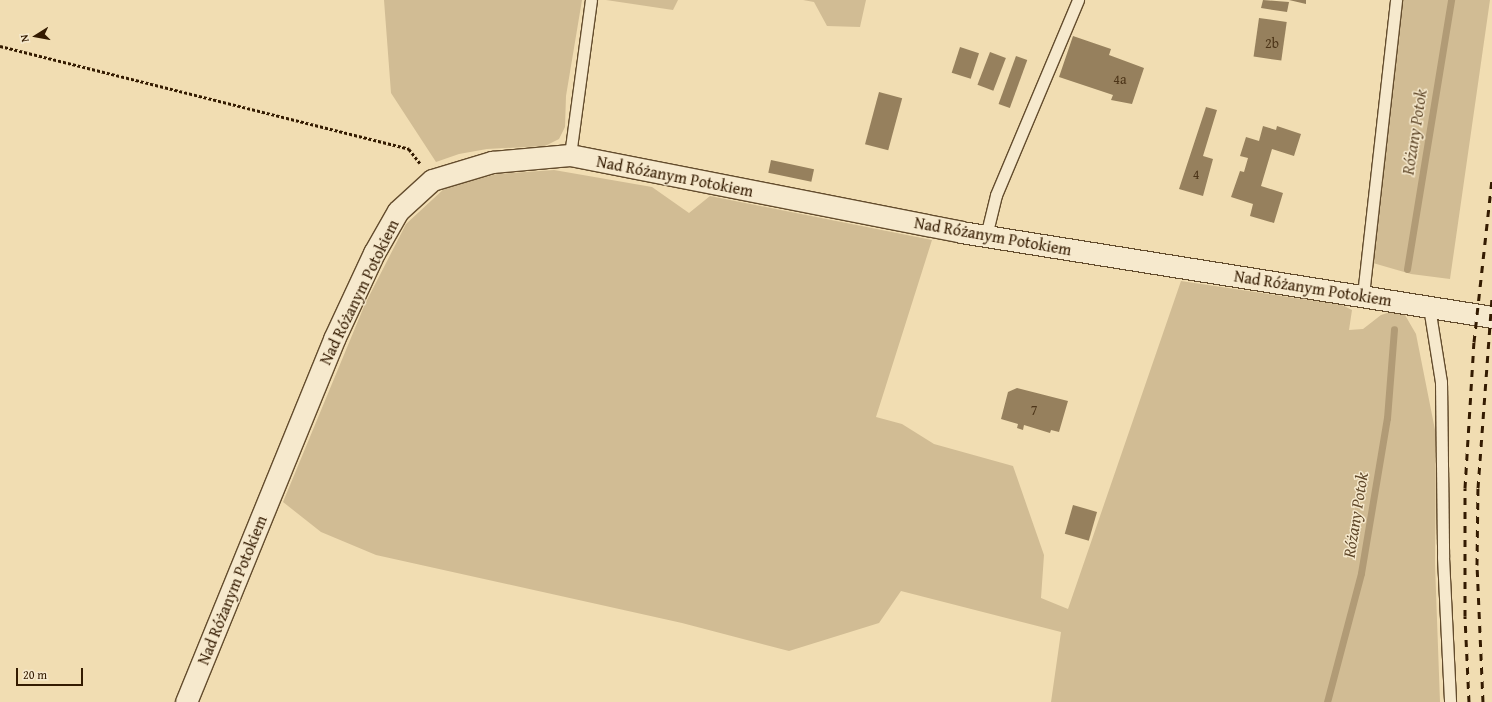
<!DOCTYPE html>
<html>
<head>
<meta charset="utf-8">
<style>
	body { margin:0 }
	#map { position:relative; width:1492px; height:702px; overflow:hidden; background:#f1ddb2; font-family:"Gentium Book Plus",serif }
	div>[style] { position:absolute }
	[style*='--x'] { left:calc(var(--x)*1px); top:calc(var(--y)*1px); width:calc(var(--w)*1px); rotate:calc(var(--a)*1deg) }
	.green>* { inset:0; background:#d1bc94 }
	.stream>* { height:7px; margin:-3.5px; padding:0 3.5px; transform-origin:3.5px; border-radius:3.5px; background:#b19b76 }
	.building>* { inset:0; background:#96805d; transform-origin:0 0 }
	.path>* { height:2.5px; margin-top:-1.25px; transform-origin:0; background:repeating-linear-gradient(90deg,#341b01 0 3px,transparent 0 5px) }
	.roads { filter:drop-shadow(1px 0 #634c2d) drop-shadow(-1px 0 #634c2d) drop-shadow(0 1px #634c2d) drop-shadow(0 -1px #634c2d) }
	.service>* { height:11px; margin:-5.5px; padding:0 5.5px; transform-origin:5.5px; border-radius:5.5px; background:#f6e9cd }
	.minor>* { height:21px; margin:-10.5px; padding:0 10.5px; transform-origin:10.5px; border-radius:10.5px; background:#f6e9cd }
	.rail>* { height:3px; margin-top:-1.5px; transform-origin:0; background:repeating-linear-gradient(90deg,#341b01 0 7px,transparent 0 14px) }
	span { translate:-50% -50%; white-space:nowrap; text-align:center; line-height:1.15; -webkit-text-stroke:3px #f6e9cd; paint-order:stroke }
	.number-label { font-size:14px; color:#4c3418 }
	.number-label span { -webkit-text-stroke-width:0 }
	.street-label { font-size:16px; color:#341b01 }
	.water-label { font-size:17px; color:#60482a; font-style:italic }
	.north { position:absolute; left:16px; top:16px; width:40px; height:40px; -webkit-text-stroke:3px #f6e9cd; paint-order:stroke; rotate:259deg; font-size:11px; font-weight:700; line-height:16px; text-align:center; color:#341b01 }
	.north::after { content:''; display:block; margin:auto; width:14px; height:18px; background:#341b01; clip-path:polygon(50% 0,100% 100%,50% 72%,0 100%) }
	.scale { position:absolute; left:16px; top:668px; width:67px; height:18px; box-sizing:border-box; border:2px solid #341b01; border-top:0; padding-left:5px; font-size:12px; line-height:14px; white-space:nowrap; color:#341b01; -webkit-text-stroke:3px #f6e9cd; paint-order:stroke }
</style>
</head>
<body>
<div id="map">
	<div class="green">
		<div style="clip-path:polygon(384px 0,582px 0,566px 96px,565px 127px,559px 139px,545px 146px,487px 149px,459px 154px,436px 162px,391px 93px)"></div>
		<div style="clip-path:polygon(606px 0,678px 0,673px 10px)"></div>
		<div style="clip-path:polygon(803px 0,866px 0,860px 27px,827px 26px,814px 2px)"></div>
		<div style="clip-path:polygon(1403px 0,1490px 0,1450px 279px,1411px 274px,1373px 263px,1378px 192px,1387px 141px)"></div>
		<div style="clip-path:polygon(554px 170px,652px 187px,689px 213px,710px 196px,932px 240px,876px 417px,902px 424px,934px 444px,1013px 466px,1044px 555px,1041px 598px,1068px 609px,1181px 281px,1342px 305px,1352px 310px,1349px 330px,1363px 329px,1381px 315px,1390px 312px,1405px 315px,1416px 334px,1436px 435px,1435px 564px,1440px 702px,1051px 702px,1061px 632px,901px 591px,879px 623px,789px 651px,682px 623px,376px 555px,321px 532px,283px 502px,365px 304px,406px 224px,446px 187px,497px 174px)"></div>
	</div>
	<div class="stream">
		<div style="--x:1407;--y:269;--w:273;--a:-80.7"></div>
		<div style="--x:1327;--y:702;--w:133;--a:-75.2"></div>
		<div style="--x:1361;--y:573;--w:157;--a:-80.5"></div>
		<div style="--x:1387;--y:418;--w:89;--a:-85.5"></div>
	</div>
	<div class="building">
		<div style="clip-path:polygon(1263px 0,1289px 2px,1287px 12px,1261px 8px)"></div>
		<div style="clip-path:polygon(1289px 0,1306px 0,1306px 4px)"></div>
		<div style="left:1259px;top:18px;width:28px;height:39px;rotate:8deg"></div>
		<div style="clip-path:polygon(1073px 36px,1111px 49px,1109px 55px,1144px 68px,1132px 104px,1111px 100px,1113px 95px,1059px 77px)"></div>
		<div style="left:960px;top:47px;width:20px;height:27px;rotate:18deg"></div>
		<div style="left:990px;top:52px;width:17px;height:35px;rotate:21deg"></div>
		<div style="left:1016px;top:56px;width:12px;height:51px;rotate:20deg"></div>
		<div style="left:879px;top:92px;width:24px;height:54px;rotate:15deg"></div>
		<div style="clip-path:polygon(1206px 107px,1217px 110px,1203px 156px,1213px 159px,1203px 196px,1179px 189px)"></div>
		<div style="clip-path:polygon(1263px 126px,1276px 130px,1277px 126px,1301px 134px,1294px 156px,1272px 149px,1261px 186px,1283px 193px,1274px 223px,1250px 216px,1253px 204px,1231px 197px,1240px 171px,1244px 172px,1248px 158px,1240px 156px,1246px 137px,1259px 141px)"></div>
		<div style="left:771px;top:160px;width:44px;height:13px;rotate:12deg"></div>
		<div style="clip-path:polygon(1017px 388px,1068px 401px,1059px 432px,1051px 430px,1050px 433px,1024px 425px,1023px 430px,1017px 428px,1018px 424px,1001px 419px,1008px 392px)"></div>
		<div style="left:1073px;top:505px;width:25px;height:30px;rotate:16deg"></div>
	</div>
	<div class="path">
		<div style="--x:0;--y:46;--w:422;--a:14.1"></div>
		<div style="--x:409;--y:149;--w:18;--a:52"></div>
	</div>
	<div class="roads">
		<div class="service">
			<div style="--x:570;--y:155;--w:156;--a:-82.3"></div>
			<div style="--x:986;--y:236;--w:42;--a:-76.3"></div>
			<div style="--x:996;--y:195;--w:212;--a:-67.2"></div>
			<div style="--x:1363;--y:295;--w:297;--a:-83.6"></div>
			<div style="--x:1429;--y:307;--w:76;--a:80.9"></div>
			<div style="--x:1441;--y:382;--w:175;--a:89.3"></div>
			<div style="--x:1443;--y:557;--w:145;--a:87.2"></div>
		</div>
		<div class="minor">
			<div style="--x:186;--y:702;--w:392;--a:-67.8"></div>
			<div style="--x:334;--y:339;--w:95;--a:-65.1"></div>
			<div style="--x:374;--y:253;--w:48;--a:-60.3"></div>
			<div style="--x:398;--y:211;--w:46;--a:-42.4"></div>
			<div style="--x:432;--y:180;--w:63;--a:-16.7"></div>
			<div style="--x:492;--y:162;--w:78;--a:-5.1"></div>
			<div style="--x:570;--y:155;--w:399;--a:11.1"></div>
			<div style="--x:961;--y:232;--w:538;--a:9.09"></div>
		</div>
	</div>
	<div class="rail">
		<div style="--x:1469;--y:702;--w:86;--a:-92.7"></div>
		<div style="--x:1465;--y:616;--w:128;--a:-90"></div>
		<div style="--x:1465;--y:488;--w:146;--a:-86.5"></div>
		<div style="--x:1474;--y:342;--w:165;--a:-83.7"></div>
		<div style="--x:1483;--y:702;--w:137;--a:-92.5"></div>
		<div style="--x:1477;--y:565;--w:77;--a:-89.3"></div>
		<div style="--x:1478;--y:488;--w:191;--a:-85.8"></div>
	</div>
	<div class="number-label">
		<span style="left:1272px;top:43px">2b</span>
		<span style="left:1120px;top:79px">4a</span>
		<span style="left:1196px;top:174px">4</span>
		<span style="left:1034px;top:410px">7</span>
	</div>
	<div class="street-label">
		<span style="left:675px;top:176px;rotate:11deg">Nad Różanym Potokiem</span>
		<span style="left:993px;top:236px;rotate:10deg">Nad Różanym Potokiem</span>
		<span style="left:1313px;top:288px;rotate:9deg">Nad Różanym Potokiem</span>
		<span style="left:359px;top:292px;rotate:-64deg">Nad Różanym Potokiem</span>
		<span style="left:232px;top:590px;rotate:-68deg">Nad Różanym Potokiem</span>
	</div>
	<div class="water-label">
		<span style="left:1414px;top:132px;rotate:-81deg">Różany Potok</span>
		<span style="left:1355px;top:515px;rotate:-81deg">Różany Potok</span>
	</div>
	<div class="north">N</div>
	<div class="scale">20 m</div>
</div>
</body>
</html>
